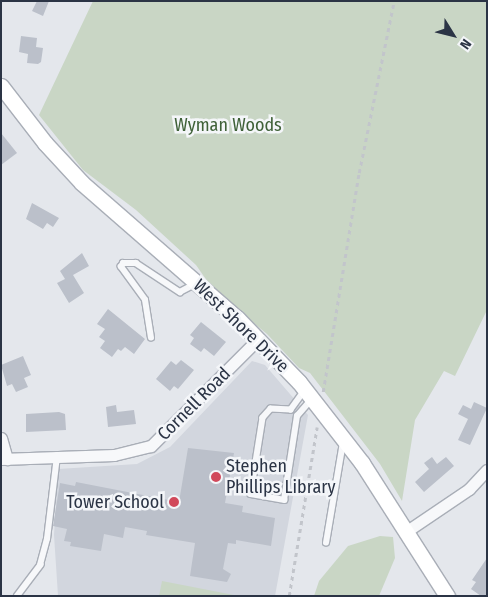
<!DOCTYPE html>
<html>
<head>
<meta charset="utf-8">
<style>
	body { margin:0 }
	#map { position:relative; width:488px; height:597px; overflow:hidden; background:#e4e7ec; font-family:"Fira Sans Condensed",sans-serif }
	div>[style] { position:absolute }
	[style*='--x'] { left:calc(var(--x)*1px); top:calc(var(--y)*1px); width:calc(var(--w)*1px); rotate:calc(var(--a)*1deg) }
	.built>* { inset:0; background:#d2d6de }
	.green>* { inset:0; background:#c9d6c5 }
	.building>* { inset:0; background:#bbc0ca }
	.path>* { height:2.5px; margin-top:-1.25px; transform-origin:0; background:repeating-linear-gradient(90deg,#c2c5cb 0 4px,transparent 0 8px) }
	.roads { filter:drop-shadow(1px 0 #a9aeb7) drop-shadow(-1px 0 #a9aeb7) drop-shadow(0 1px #a9aeb7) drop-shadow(0 -1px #a9aeb7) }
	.lane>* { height:5.5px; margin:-2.75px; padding:0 2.75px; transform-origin:2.75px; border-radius:2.75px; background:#f7f8fa }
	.street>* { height:11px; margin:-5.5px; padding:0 5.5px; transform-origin:5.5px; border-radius:5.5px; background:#f7f8fa }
	.secondary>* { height:15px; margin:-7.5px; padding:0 7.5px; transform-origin:7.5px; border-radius:7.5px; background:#fff }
	.dots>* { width:14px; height:14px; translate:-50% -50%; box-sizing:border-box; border:2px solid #f4f6f9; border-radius:50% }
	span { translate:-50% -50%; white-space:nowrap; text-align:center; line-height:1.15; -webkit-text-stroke:5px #f4f6f9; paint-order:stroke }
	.park-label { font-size:18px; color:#3f6138 }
	.street-label { font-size:18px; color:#2b3445 }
	.poi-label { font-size:18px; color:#2b3445 }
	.left { translate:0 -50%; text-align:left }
	.right { translate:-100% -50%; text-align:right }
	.frame { position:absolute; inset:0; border:2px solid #2b3445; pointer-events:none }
	.north { position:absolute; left:428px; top:10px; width:50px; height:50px; -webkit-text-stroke:4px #f4f6f9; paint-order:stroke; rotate:126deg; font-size:14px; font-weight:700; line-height:20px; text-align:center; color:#2b3445 }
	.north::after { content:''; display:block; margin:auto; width:18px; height:22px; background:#2b3445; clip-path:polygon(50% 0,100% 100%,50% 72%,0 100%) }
</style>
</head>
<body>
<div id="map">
	<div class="built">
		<div style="clip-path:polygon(252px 361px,265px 365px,308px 415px,275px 596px,58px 596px,54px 535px,58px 469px,137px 464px,170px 447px)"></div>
	</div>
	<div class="green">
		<div style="clip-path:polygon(93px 1px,487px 1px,487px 310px,455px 376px,444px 371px,415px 420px,402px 501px,380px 464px,310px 373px,299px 368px,267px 334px,212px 288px,196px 265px,136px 210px,83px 170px,39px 115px)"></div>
		<div style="clip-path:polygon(380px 536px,393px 537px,395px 558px,379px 596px,314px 596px,319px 581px,348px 546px)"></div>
		<div style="clip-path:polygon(162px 581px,239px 596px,159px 596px)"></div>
	</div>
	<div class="building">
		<div style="clip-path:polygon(37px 1px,49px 1px,43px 16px,32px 11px)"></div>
		<div style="clip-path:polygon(21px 36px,37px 38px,36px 47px,43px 48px,41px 62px,38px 64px,27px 63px,28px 54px,19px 52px)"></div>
		<div style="clip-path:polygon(1px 133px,17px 153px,1px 165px)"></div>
		<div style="clip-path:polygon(32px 203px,59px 218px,53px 227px,47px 223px,43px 229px,26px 219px)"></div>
		<div style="clip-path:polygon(82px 253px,89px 266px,73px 275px,84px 293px,69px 303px,57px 283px,65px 279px,60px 271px)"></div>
		<div style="clip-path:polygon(108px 309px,145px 339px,134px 354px,125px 347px,121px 351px,118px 349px,112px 357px,100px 348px,105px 341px,99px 337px,105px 329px,97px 324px)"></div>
		<div style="clip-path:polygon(201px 322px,226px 342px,214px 356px,204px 348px,201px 352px,190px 344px,194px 338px,190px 335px)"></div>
		<div style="clip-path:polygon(23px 356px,31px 375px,24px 378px,28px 387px,16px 392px,12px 384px,7px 386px,1px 365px)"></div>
		<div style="clip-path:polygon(181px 360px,194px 370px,178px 389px,174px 386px,170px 391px,156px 379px,171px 361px,176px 365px)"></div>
		<div style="clip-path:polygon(474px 402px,487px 408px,470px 445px,458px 440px,468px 419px,458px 414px,463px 405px,471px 409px)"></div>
		<div style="clip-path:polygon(116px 405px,117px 412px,134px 410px,136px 424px,108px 427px,106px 407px)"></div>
		<div style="clip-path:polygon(59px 412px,65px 414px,66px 430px,26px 432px,26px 414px)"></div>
		<div style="clip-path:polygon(188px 448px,234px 453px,225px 503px,243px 506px,242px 512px,275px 518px,271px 546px,236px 540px,236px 544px,228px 543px,223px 569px,231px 574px,227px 582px,190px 576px,195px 543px,146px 535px,147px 531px,125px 527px,123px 538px,104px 534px,101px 551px,70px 546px,71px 542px,64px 541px,67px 529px,53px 526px,60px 483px,75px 486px,76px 482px,179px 502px)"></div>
		<div style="clip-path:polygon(432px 457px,437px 464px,446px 457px,454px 466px,424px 492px,415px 482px,429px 469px,424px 463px)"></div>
		<div style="clip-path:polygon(487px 558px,487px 596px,481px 596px,471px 589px,476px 582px,472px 580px)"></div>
	</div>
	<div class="path">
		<div style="--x:323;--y:392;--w:222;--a:-80.7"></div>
		<div style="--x:359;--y:173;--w:176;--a:-78.5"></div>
		<div style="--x:289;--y:596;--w:171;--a:-80.6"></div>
	</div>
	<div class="roads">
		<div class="lane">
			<div style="--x:151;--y:338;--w:38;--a:-99"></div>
			<div style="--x:145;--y:300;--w:41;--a:-126"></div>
			<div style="--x:121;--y:267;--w:4;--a:-63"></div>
			<div style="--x:123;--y:263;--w:13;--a:0"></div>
			<div style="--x:136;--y:263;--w:53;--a:33.4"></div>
			<div style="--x:180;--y:292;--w:17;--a:-28"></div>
			<div style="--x:304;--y:392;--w:22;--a:126"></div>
			<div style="--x:291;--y:410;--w:20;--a:-177"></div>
			<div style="--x:271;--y:409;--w:12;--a:132"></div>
			<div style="--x:263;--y:418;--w:77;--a:99"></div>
			<div style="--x:251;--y:494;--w:34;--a:10"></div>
			<div style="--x:284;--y:500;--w:85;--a:-81.2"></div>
			<div style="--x:297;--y:416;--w:23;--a:-49"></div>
			<div style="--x:326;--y:543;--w:102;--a:-80.4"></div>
			<div style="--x:17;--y:596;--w:39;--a:-53"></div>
			<div style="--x:40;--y:565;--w:27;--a:-75"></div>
			<div style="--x:47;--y:539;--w:84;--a:-83.1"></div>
		</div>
		<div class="street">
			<div style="--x:1;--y:438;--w:22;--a:74"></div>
			<div style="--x:1;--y:459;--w:113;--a:-2"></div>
			<div style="--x:114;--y:455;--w:38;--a:-14"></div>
			<div style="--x:151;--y:446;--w:151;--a:-45"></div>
			<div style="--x:407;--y:531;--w:75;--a:-34.1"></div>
			<div style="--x:469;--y:489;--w:26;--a:-47"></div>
		</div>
		<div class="secondary">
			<div style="--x:1;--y:86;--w:72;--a:52.3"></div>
			<div style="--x:45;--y:143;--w:54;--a:47.2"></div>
			<div style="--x:82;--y:183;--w:206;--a:41.1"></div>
			<div style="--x:237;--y:318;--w:89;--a:45.9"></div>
			<div style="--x:299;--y:382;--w:103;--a:52.1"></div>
			<div style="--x:362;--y:463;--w:158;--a:57.4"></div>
		</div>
	</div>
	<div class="dots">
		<div style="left:216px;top:477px;background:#d1495b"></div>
		<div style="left:174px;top:502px;background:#d1495b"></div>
	</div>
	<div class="park-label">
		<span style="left:228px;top:125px">Wyman Woods</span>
	</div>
	<div class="street-label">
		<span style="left:241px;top:326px;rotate:44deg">West Shore Drive</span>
		<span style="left:194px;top:404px;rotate:-45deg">Cornell Road</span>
	</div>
	<div class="poi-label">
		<span class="left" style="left:226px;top:477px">Stephen<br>Phillips Library</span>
		<span class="right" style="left:164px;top:502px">Tower School</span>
	</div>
	<div class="frame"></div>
	<div class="north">N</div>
</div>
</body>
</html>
